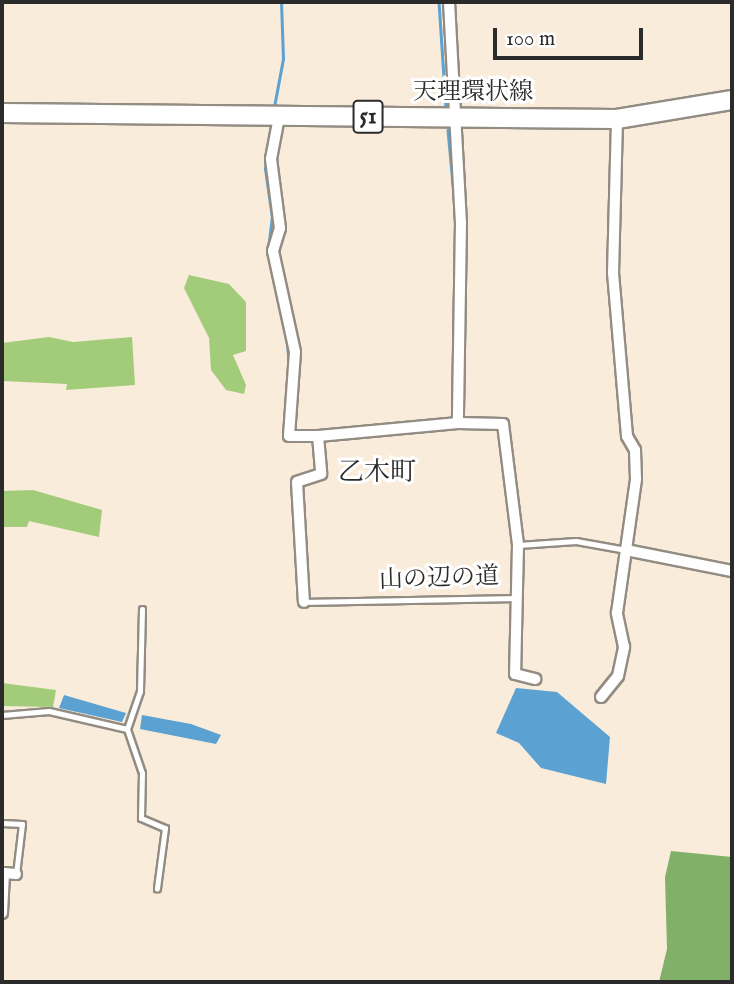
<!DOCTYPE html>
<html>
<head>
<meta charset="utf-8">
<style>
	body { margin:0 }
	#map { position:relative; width:734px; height:984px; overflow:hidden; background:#f9ecdb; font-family:"IM FELL English","Noto Serif JP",serif }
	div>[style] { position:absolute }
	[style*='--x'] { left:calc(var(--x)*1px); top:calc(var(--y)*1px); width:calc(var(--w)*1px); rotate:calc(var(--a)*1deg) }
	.green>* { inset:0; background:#a2cc79 }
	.forest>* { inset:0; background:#81b069 }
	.water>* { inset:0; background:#5ba1d1 }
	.stream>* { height:2.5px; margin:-1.25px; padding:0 1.25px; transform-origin:1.25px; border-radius:1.25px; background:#5ba1d1 }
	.roads { filter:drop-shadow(2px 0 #928c83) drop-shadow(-2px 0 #928c83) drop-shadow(0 2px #928c83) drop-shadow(0 -2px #928c83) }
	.service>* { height:5px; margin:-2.5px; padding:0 2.5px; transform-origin:2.5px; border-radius:2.5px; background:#fff }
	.minor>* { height:10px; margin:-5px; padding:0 5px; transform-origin:5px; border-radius:5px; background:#fff }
	.primary>* { height:18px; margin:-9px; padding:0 9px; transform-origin:9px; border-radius:9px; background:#fff }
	span { translate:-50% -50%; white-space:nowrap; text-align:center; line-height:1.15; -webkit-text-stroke:6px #fff; paint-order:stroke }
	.shield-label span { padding:2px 5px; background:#fff; border:2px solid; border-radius:5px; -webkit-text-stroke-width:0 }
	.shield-label { font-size:23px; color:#2b2b2b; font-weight:700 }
	.street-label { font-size:24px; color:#2b2b2b }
	.neighbourhood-label { font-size:26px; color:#2b2b2b }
	.frame { position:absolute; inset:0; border:4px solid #2b2b2b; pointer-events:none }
	.scale { position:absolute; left:493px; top:28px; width:150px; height:32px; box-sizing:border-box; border:4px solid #2b2b2b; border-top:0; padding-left:9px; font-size:21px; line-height:24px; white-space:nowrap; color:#2b2b2b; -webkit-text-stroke:5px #fff; paint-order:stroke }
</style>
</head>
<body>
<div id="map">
	<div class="green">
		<div style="clip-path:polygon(189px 275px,229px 284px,246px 302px,246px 351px,233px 355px,246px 385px,244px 394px,226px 390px,211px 370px,209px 338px,184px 288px)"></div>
		<div style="clip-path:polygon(49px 337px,73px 342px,132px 337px,135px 385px,66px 390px,67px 384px,2px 381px,2px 343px)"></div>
		<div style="clip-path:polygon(33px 490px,102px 510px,99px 537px,29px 521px,27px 527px,2px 527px,2px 491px)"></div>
		<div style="clip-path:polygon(2px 683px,56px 690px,53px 707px,2px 706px)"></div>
	</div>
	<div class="forest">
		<div style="clip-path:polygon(671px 851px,732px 857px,732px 982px,659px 982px,667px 949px,665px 877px)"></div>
	</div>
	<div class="water">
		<div style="clip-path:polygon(516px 688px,557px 692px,610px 737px,606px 784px,541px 768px,519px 743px,496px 733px)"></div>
		<div style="clip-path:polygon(64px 695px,126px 713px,122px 722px,59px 708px)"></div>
		<div style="clip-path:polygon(142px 715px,191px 724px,221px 735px,216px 744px,140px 729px)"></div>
	</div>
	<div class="stream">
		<div style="--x:439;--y:2;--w:105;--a:86.2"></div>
		<div style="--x:274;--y:107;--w:49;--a:-79.4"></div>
		<div style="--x:283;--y:59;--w:57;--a:-92"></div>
		<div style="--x:448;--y:130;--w:75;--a:84.7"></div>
		<div style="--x:268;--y:249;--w:31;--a:-83"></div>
		<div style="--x:272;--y:218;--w:49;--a:-98.1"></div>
		<div style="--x:265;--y:169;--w:45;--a:-82.4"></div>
		<div style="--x:287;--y:338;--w:21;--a:85"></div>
	</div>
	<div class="roads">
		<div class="service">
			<div style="--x:518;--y:545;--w:58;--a:-3.9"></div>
			<div style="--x:576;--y:541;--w:51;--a:10.2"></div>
			<div style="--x:304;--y:602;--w:212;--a:-1.1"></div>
			<div style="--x:142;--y:609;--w:82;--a:91.4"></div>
			<div style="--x:140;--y:691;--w:40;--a:108.9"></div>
			<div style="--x:127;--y:729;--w:46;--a:71.2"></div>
			<div style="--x:142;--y:773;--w:45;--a:91.3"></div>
			<div style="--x:141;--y:818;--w:26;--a:23"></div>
			<div style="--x:165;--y:828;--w:61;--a:97.6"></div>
			<div style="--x:2;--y:715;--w:47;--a:-4.9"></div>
			<div style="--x:49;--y:711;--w:80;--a:13"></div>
			<div style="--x:2;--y:823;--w:20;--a:3"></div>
			<div style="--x:22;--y:824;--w:50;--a:96.8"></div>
		</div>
		<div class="minor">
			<div style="--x:449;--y:2;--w:220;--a:86.9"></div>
			<div style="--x:461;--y:222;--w:201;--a:90.9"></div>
			<div style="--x:458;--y:423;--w:45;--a:1.3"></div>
			<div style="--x:503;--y:424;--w:122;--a:82.9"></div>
			<div style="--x:518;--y:545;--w:129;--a:91.3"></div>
			<div style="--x:515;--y:674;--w:21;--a:14"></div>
			<div style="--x:279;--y:117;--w:43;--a:100.8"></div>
			<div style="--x:271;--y:159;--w:70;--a:82.6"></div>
			<div style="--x:280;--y:228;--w:24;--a:107"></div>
			<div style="--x:273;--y:251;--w:103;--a:77.7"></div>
			<div style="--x:295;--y:352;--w:84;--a:94.1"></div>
			<div style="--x:289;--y:436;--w:29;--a:0"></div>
			<div style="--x:318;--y:436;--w:38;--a:85"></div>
			<div style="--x:321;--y:474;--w:25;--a:162"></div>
			<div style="--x:297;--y:482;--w:120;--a:86.7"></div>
			<div style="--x:318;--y:436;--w:141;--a:-5.3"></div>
			<div style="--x:626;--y:550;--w:108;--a:11.2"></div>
			<div style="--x:601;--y:697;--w:27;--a:-51"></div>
			<div style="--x:618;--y:676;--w:30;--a:-78"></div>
			<div style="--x:624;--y:647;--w:35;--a:-102"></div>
			<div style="--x:617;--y:613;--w:135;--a:-81.9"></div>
			<div style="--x:636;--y:479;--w:29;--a:-92"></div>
			<div style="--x:635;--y:450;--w:16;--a:-120"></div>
			<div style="--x:627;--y:436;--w:164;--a:-94.9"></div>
			<div style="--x:613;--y:273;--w:154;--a:-88.5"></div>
			<div style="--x:2;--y:913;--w:40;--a:-87.1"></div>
			<div style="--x:4;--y:873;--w:12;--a:5"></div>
		</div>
		<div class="primary">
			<div style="--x:2;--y:113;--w:615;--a:0.56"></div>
			<div style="--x:617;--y:119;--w:117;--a:-9.4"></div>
		</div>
	</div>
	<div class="shield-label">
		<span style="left:368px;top:117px">51</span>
	</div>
	<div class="street-label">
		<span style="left:473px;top:93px">天理環状線</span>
		<span style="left:439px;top:579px;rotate:-2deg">山の辺の道</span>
	</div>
	<div class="neighbourhood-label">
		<span style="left:377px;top:473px">乙木町</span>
	</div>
	<div class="frame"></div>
	<div class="scale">100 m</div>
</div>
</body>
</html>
